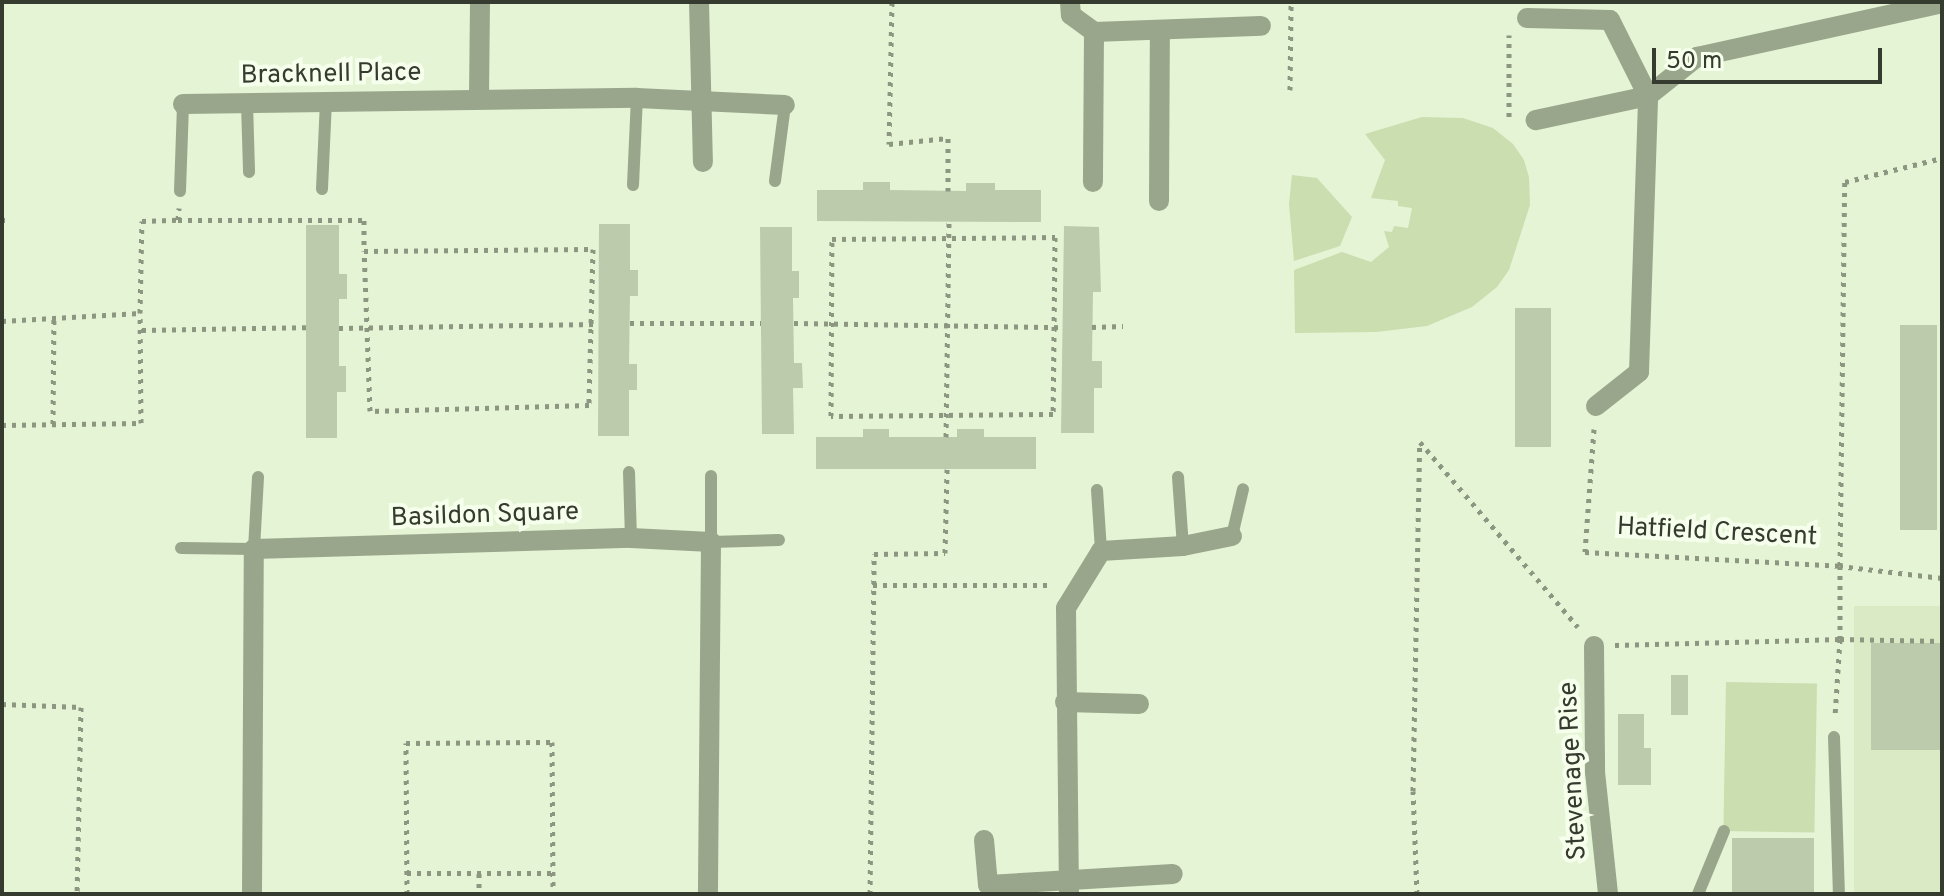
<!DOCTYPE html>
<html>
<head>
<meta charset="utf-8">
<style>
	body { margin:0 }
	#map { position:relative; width:1944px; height:896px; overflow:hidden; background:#e5f4d5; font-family:Overpass,sans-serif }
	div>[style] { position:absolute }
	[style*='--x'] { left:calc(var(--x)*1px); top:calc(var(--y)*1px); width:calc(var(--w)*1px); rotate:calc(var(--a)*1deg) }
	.built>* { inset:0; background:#d9eac5; transform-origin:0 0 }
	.green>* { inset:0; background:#cadeb0; transform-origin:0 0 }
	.building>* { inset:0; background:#bdcbad; transform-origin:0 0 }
	.path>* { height:5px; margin-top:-2.5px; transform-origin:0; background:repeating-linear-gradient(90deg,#8c9681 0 4px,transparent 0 10px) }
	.lane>* { height:12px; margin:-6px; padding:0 6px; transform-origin:6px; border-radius:6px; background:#9aa68b }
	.street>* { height:20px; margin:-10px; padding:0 10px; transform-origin:10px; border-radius:10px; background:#9aa68b }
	span { translate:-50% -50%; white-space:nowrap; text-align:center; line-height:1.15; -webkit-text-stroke:8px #f6ffec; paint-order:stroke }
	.street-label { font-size:26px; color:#353b2f }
	.frame { position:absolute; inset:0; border:4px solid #353b2f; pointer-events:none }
	.scale { position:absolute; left:1652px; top:48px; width:230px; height:36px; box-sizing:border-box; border:4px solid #353b2f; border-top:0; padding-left:10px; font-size:24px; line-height:28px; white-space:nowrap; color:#353b2f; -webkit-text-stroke:6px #f6ffec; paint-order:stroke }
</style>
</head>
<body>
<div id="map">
	<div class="built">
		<div style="left:1942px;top:606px;width:288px;height:88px;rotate:90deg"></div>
	</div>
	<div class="green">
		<div style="clip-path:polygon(1422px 117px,1463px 118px,1493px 128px,1513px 144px,1524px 160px,1529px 177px,1530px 205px,1509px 270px,1497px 287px,1472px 307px,1427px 326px,1376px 332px,1295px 333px,1294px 270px,1342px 252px,1371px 262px,1389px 247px,1384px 231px,1392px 232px,1394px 226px,1408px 228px,1412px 208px,1398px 206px,1398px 201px,1371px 198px,1385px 160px,1365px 134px)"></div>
		<div style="clip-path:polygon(1292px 175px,1317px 178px,1352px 217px,1340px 246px,1294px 261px,1289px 204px)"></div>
		<div style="left:1726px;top:682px;width:91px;height:149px;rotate:1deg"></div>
	</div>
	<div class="building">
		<div style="clip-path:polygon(863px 182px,890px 182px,890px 190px,966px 191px,966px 183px,995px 183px,995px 190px,1041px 190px,1041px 222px,817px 221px,817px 190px,863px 190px)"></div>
		<div style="clip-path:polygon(599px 224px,630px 224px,630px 270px,638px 270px,638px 296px,630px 296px,629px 364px,637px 364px,637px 390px,629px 390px,629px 436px,598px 436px)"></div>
		<div style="clip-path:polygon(306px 225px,339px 225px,339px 274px,347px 274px,347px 299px,339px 299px,339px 366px,346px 366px,346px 392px,337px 392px,337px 438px,306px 438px)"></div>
		<div style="clip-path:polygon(1064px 226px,1099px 227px,1101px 292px,1093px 292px,1092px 361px,1102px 361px,1102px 388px,1094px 388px,1094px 433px,1061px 433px)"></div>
		<div style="clip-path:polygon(760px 227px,792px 227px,792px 271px,799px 271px,799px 298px,793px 298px,794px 363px,802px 363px,803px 388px,793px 388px,794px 434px,762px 434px)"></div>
		<div style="left:1515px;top:308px;width:36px;height:139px"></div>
		<div style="left:1900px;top:325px;width:37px;height:205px"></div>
		<div style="clip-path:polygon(863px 429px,889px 429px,889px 437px,957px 437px,957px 429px,984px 429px,984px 437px,1036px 437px,1036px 469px,816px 469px,816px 437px,863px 437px)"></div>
		<div style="left:1871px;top:643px;width:71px;height:107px"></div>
		<div style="left:1671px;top:675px;width:17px;height:40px"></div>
		<div style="clip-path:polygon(1618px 714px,1644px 714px,1644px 748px,1651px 748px,1651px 785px,1618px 785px)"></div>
		<div style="left:1732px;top:838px;width:82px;height:56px"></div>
	</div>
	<div class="path">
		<div style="--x:892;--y:2;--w:142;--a:91.2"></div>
		<div style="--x:889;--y:144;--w:59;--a:-5.8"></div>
		<div style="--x:948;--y:138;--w:53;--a:90"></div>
		<div style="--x:1290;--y:90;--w:88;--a:-89.3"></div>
		<div style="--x:1509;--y:117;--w:82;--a:-90"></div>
		<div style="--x:2;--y:220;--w:3;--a:0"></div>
		<div style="--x:178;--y:220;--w:186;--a:0"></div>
		<div style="--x:364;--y:220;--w:31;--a:90"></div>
		<div style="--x:1055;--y:237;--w:177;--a:90.6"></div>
		<div style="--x:1053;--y:414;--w:222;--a:179.5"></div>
		<div style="--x:831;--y:416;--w:177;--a:-89.7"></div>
		<div style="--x:832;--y:239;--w:223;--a:-0.5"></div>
		<div style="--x:593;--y:249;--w:156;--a:91.5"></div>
		<div style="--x:589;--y:405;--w:219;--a:178.4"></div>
		<div style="--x:370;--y:411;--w:160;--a:-92.1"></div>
		<div style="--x:364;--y:251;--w:229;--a:-0.5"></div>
		<div style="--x:2;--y:321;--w:138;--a:-3.3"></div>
		<div style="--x:140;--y:313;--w:92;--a:-88.8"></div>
		<div style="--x:142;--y:221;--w:36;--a:-2"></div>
		<div style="--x:178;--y:220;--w:12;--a:-85"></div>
		<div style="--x:630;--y:323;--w:131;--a:0"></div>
		<div style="--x:794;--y:323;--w:268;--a:0.9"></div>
		<div style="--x:1092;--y:327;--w:31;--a:-2"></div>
		<div style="--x:339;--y:328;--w:259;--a:-0.9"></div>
		<div style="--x:142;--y:330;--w:164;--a:-1"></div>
		<div style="--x:53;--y:424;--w:106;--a:-89.5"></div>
		<div style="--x:2;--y:425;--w:139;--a:-0.8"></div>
		<div style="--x:141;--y:423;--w:110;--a:-90.5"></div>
		<div style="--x:1594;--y:429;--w:123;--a:94.2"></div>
		<div style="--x:1585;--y:552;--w:255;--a:3.1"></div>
		<div style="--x:1840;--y:566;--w:384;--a:-89.3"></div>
		<div style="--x:1845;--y:182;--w:100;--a:-13.9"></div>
		<div style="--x:946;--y:437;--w:216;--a:-89.2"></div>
		<div style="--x:1942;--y:578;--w:103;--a:-173.3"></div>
		<div style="--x:1840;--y:566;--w:73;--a:90"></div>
		<div style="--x:1840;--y:639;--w:102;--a:1.1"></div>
		<div style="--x:873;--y:585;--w:180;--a:0"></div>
		<div style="--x:1615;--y:645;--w:225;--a:-1.5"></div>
		<div style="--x:1840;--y:639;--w:77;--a:93.7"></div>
		<div style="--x:2;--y:704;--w:79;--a:2.2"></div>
		<div style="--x:81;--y:707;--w:187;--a:91.2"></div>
		<div style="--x:407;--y:873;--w:146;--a:0"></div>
		<div style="--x:479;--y:873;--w:21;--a:90"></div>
		<div style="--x:407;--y:894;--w:151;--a:-90.4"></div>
		<div style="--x:406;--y:743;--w:146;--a:-0.4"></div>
		<div style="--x:552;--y:742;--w:152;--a:89.6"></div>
		<div style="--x:870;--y:894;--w:340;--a:-89.3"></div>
		<div style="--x:874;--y:554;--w:71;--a:-0.8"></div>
		<div style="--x:945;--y:553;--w:84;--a:-88.6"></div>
		<div style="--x:1417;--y:894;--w:103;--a:-92.2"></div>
		<div style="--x:1413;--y:791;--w:349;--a:-88.9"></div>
		<div style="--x:1420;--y:442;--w:243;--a:49.5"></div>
	</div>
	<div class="lane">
		<div style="--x:247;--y:103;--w:69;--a:88.3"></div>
		<div style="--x:775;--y:181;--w:77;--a:-82.5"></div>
		<div style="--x:633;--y:185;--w:87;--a:-87.4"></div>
		<div style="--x:322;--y:189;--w:89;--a:-87.4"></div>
		<div style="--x:180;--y:191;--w:87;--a:-88"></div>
		<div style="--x:629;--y:472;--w:66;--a:88.3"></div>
		<div style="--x:711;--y:476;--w:66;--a:90"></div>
		<div style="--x:711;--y:542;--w:68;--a:-1.7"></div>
		<div style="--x:1178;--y:477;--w:69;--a:85.9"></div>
		<div style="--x:1097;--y:490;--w:61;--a:86.2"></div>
		<div style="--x:1232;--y:536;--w:48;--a:-76.8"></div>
		<div style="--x:181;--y:548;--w:73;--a:0.8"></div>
		<div style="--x:254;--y:549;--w:72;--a:-86.8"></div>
		<div style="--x:1834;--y:737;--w:157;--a:88.2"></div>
		<div style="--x:1698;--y:894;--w:68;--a:-67.6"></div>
	</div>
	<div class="street">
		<div style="--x:699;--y:2;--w:160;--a:88.6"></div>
		<div style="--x:1070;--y:2;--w:13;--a:86"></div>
		<div style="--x:1071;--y:15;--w:29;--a:36"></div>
		<div style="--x:1094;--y:32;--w:150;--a:90.4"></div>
		<div style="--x:1527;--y:18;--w:83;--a:1.4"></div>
		<div style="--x:1610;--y:20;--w:85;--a:63.4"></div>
		<div style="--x:1648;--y:96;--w:115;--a:167.9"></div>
		<div style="--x:1094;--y:32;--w:167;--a:-2.1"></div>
		<div style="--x:479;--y:98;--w:96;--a:-89.4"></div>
		<div style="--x:183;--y:104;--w:454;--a:-0.8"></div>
		<div style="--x:637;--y:98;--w:148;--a:2.7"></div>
		<div style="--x:1159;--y:201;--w:171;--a:-89.7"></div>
		<div style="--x:1596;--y:406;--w:55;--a:-38.3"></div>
		<div style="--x:1639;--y:372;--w:276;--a:-88.1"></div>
		<div style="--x:1648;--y:96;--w:63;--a:-38.5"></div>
		<div style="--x:1697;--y:57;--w:251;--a:-12.4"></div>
		<div style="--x:1594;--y:646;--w:126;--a:89.5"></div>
		<div style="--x:1595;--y:772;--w:123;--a:83.9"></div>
		<div style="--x:1065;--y:702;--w:74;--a:1.5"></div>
		<div style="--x:984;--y:840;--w:45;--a:84.9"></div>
		<div style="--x:988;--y:885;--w:185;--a:-3.4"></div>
		<div style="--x:252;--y:894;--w:345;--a:-89.7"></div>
		<div style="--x:254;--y:549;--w:377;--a:-1.7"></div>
		<div style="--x:631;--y:538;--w:80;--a:2.9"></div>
		<div style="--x:711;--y:542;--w:352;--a:90.5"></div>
		<div style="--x:1069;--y:894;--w:286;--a:-90.6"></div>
		<div style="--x:1066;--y:608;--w:67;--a:-58.4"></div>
		<div style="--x:1101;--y:551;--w:82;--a:-3.5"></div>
		<div style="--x:1183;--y:546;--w:50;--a:-11.5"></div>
	</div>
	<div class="street-label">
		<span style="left:331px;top:75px;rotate:-1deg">Bracknell Place</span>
		<span style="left:485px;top:516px;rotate:-2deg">Basildon Square</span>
		<span style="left:1717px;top:533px;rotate:3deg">Hatfield Crescent</span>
		<span style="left:1574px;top:771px;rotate:-93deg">Stevenage Rise</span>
	</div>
	<div class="frame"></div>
	<div class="scale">50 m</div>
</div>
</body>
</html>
